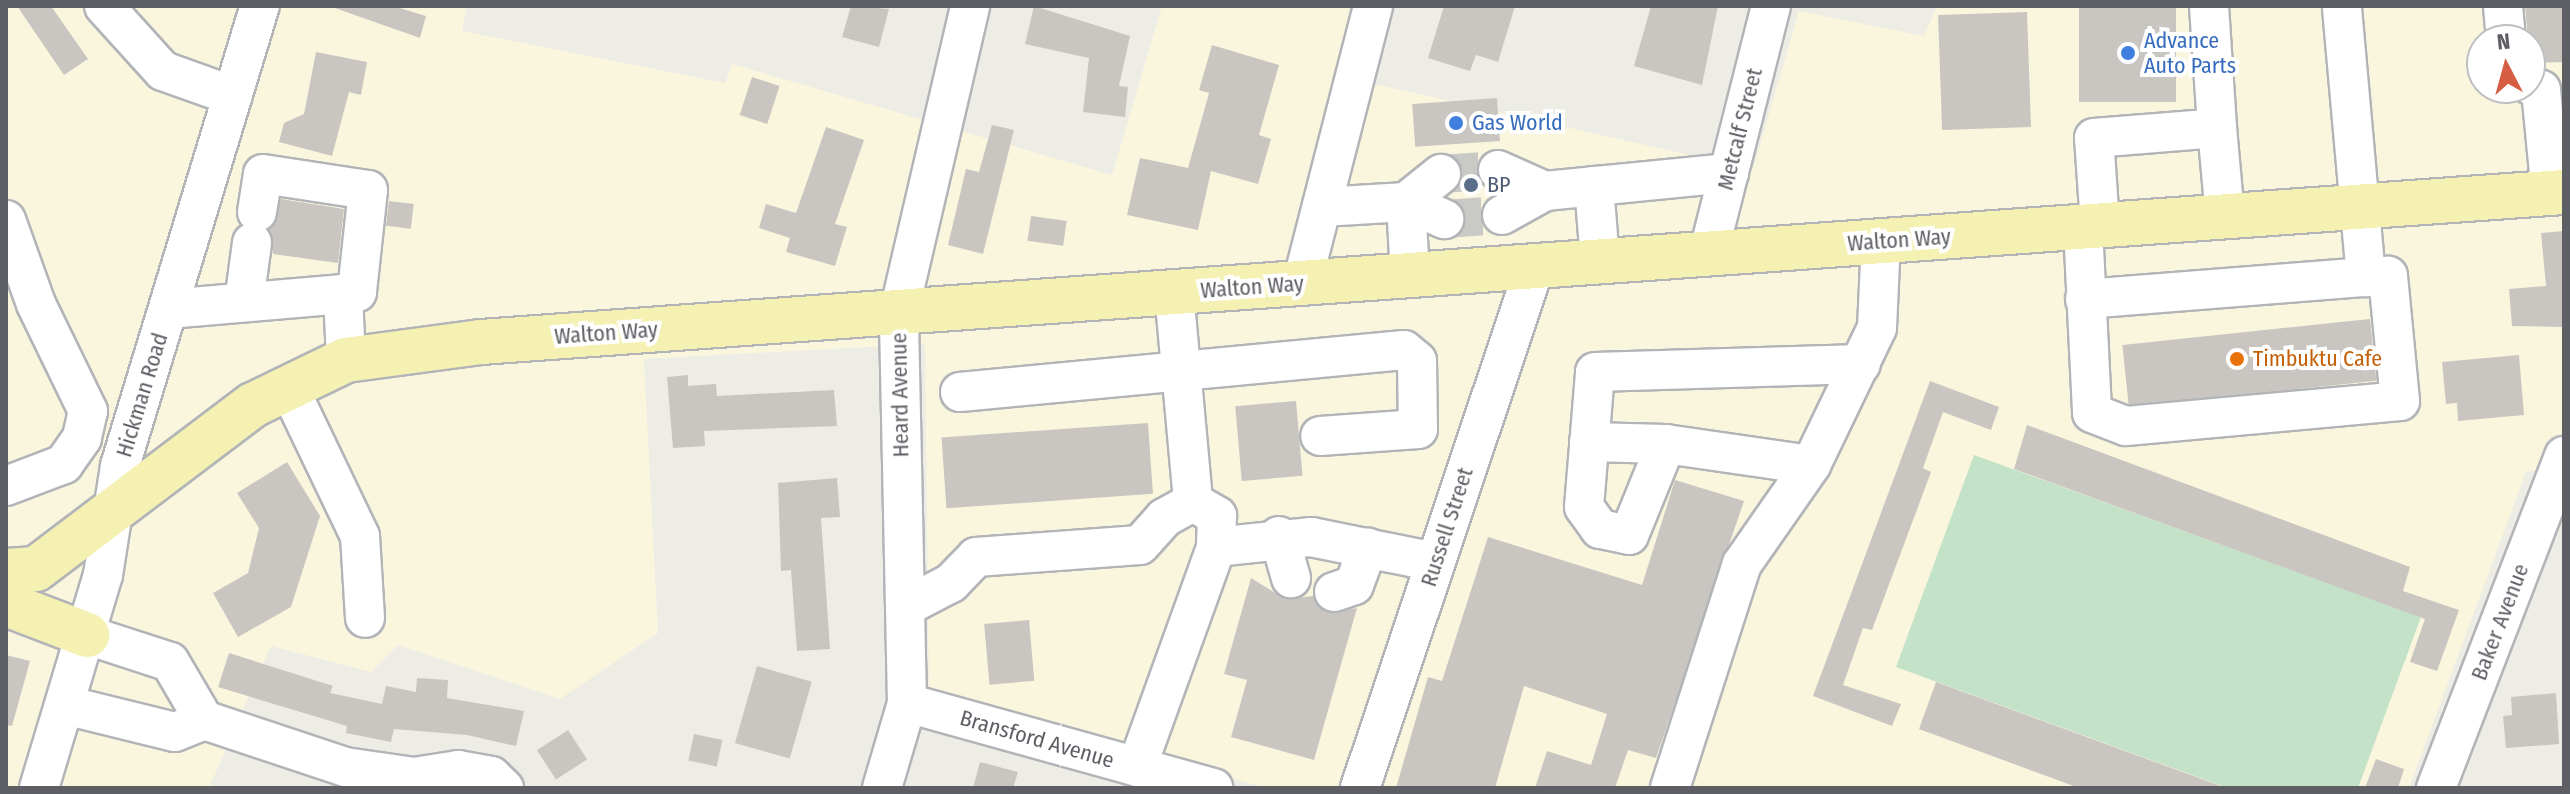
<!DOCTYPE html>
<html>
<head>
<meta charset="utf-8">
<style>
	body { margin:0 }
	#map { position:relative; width:2570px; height:794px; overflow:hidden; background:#edece5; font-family:"Fira Sans Condensed",sans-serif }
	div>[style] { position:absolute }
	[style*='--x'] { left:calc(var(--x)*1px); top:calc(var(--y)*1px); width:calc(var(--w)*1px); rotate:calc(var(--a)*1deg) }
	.commercial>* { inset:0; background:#faf6de }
	.green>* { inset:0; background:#c4e2c7 }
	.building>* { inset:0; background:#c9c6c2; transform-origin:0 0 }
	.minor-tunnel>* { height:38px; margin-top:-19px; transform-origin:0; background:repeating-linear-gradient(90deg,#c9c9c5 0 38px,transparent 0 57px) }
	.roads { filter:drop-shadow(2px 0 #b2b4b8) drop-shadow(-2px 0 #b2b4b8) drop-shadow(0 2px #b2b4b8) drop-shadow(0 -2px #b2b4b8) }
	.minor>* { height:38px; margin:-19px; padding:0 19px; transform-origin:19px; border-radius:19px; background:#fff }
	.major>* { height:44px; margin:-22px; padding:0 22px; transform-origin:22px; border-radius:22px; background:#f5f1b2 }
	.dots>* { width:22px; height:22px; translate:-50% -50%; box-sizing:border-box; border:4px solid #fff; border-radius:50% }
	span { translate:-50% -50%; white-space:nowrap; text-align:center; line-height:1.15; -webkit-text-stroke:8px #fff; paint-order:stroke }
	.shop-label { font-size:22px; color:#366cbe }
	.left { translate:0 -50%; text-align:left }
	.street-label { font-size:22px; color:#5d5f64 }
	.service-label { font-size:22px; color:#4e5e75 }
	.food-label { font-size:22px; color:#c56008 }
	.frame { position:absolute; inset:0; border:8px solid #5d5f64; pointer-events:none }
	.north { position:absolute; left:2466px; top:24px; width:80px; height:80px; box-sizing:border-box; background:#fff; border:2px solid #bebfc1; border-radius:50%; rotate:354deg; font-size:22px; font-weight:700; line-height:32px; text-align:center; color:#5d5f64 }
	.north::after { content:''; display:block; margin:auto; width:28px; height:36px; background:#d55e44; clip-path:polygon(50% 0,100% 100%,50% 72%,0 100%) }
</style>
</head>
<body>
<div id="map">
	<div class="commercial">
		<div style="clip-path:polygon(evenodd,6px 6px,467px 6px,462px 31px,725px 83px,732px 64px,1112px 175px,1162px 6px,1393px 6px,1374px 84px,1753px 169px,1799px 11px,1924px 36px,1937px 6px,2564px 6px,2564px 468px,2526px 472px,2409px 788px,1267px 788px,929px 695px,925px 344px,644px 359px,658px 633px,560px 699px,398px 645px,371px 672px,271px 646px,209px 788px,6px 788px,6px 6px,2482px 40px,2530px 40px,2530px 88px,2482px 88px,2482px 40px)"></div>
	</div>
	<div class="green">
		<div style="clip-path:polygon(1974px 455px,2421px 617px,2358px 788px,2228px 788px,1896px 667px)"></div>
	</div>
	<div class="building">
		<div style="clip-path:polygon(17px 6px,51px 6px,88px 59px,64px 75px)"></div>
		<div style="clip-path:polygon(329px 6px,393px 6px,426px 16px,420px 38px)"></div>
		<div style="clip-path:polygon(851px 6px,889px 9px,879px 47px,842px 37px)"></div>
		<div style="clip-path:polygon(1034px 6px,1130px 36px,1119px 86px,1128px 87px,1125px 117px,1083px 112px,1089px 58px,1025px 44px)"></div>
		<div style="clip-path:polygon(1444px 6px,1515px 6px,1498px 62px,1476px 55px,1470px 71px,1428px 58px)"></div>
		<div style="clip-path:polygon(1651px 6px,1718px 6px,1702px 85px,1634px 66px)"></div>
		<div style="left:2079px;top:6px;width:97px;height:96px"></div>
		<div style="clip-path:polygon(2525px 6px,2564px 6px,2564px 62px,2530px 63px)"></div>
		<div style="left:2027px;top:12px;width:115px;height:89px;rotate:88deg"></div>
		<div style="clip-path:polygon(1212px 45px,1279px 65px,1259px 135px,1271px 139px,1258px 184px,1211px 171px,1198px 230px,1127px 215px,1140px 158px,1188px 168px,1209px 93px,1199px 90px)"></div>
		<div style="clip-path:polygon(316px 52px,367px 62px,361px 95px,349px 92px,332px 156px,279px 142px,284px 123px,304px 114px)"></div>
		<div style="left:752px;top:77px;width:29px;height:40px;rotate:18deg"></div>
		<div style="left:1497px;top:98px;width:43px;height:85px;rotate:86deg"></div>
		<div style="clip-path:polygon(992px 125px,1014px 130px,983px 254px,948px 245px,966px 169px,979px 172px)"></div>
		<div style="clip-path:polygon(826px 127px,864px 140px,835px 224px,847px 227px,835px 266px,786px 252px,790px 238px,759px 228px,766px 204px,796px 213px)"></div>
		<div style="clip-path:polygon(281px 199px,344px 209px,338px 263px,273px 254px,269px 230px)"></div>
		<div style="left:389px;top:201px;width:25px;height:25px;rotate:7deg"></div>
		<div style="left:1031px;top:216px;width:36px;height:25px;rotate:8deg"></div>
		<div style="clip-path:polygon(2564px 231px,2564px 327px,2512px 326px,2509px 289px,2546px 286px,2541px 233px)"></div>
		<div style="left:2370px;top:319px;width:62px;height:249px;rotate:84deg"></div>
		<div style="clip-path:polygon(2519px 355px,2524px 415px,2458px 421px,2457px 403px,2446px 404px,2442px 362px)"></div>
		<div style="clip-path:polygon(688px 375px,688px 386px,716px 384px,717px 396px,834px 390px,837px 426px,704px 431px,705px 446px,673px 448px,667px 377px)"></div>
		<div style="clip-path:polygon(1930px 381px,1999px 407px,1991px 430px,1943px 412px,1923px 468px,1931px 472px,1872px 630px,1863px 628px,1843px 685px,1901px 704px,1892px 726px,1813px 696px)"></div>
		<div style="left:1296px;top:401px;width:75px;height:61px;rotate:85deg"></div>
		<div style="left:1148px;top:423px;width:71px;height:207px;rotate:86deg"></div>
		<div style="clip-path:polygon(2027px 425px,2410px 567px,2403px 591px,2459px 610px,2437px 671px,2410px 662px,2425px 619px,2014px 469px)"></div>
		<div style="clip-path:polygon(287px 462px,320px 516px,291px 607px,238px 637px,213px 593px,248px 573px,259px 528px,237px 493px)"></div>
		<div style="clip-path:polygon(837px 478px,840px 517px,821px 518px,830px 649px,797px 651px,791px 570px,781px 571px,778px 483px)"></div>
		<div style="clip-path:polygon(1675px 480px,1744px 501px,1656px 758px,1628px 750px,1615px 788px,1535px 788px,1547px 751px,1591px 765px,1607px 714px,1524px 686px,1495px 788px,1396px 788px,1428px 677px,1442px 681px,1488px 537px,1642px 585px)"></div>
		<div style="clip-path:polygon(1251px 578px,1285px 599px,1313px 596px,1329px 613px,1357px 608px,1314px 760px,1231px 737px,1247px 680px,1224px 674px)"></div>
		<div style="left:1029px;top:620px;width:61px;height:45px;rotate:85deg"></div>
		<div style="clip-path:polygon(229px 653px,333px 686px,330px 693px,382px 704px,386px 686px,416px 692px,417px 678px,448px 680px,447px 698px,524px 711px,516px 746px,467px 735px,394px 729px,391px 742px,346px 733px,347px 726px,218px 687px)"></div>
		<div style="clip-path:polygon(6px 655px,30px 661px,12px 726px,6px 725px)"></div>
		<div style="left:757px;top:666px;width:57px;height:80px;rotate:16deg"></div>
		<div style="clip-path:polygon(1936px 682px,2221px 786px,2221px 788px,2079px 788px,1919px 729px)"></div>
		<div style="clip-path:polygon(2556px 693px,2559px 744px,2506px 748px,2503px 716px,2512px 715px,2511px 697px)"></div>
		<div style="left:568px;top:730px;width:35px;height:37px;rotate:57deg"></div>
		<div style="left:694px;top:734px;width:29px;height:27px;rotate:12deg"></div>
		<div style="clip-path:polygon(2376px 759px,2404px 769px,2398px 788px,2365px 788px)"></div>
		<div style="clip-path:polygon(980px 762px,1018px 772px,1013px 788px,973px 788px)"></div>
	</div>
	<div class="minor-tunnel">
		<div style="--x:1441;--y:174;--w:57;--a:-4"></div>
		<div style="--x:1444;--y:219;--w:58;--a:-3.9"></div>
	</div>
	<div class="roads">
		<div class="minor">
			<div style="--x:104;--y:6;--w:88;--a:47.8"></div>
			<div style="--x:163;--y:71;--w:74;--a:19.7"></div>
			<div style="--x:2209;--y:6;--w:122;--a:86.2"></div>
			<div style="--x:2503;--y:6;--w:34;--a:85"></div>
			<div style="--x:2530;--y:85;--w:12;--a:24"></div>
			<div style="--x:2541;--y:90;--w:103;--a:84.5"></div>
			<div style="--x:1498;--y:170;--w:51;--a:24.1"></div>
			<div style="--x:1545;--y:191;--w:185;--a:-5.6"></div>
			<div style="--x:1594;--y:186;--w:74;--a:85.4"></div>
			<div style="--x:1406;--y:202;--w:73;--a:86.9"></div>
			<div style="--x:1406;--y:202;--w:42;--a:24.1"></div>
			<div style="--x:1322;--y:207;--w:84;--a:-3.4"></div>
			<div style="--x:1406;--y:202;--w:45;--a:-38.7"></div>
			<div style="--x:257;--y:212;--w:38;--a:-81"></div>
			<div style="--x:263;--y:174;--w:106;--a:8.7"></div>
			<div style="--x:368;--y:190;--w:103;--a:96.2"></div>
			<div style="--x:357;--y:292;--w:14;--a:172"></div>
			<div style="--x:1502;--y:215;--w:49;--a:-29.2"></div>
			<div style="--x:6;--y:220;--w:89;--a:70.3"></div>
			<div style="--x:36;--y:304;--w:119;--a:64.1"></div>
			<div style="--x:88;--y:411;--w:28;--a:103"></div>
			<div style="--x:82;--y:438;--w:32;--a:125"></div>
			<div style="--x:64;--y:464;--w:62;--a:159.2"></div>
			<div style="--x:2100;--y:225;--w:87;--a:-93.9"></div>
			<div style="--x:2094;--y:138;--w:123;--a:-4.6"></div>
			<div style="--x:2217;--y:128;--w:88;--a:84.8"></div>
			<div style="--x:2083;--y:227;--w:186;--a:87.2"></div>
			<div style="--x:2092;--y:413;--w:36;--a:21"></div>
			<div style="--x:2126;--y:426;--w:275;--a:-5.2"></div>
			<div style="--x:2400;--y:401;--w:126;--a:-95.5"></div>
			<div style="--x:2388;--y:276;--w:22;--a:177"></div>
			<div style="--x:2366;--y:277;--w:272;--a:-95.1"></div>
			<div style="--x:1709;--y:251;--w:253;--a:-75.8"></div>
			<div style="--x:1302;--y:283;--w:286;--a:-75.6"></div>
			<div style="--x:1174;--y:292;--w:211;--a:84.8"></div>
			<div style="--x:2085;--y:299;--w:282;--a:-4.5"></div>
			<div style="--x:244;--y:302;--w:60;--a:-82.3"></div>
			<div style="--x:168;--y:309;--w:176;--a:-4.9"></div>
			<div style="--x:343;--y:294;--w:66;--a:87.4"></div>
			<div style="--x:289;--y:388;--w:164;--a:64.4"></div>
			<div style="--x:360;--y:536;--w:82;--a:86.5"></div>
			<div style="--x:960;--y:392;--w:446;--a:-5.4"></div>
			<div style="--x:1404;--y:350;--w:17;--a:40"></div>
			<div style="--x:1417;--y:361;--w:68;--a:89.2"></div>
			<div style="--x:1418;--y:429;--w:98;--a:175.9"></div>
			<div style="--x:1589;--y:442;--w:77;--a:1.5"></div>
			<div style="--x:1811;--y:465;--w:147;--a:-171.8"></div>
			<div style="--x:1666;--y:444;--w:98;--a:112.1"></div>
			<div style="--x:1629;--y:535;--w:30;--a:-168"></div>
			<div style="--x:1600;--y:529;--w:27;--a:-126"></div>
			<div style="--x:1584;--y:507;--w:135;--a:-85.3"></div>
			<div style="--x:1595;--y:372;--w:266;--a:-1.7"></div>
			<div style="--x:1279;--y:536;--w:44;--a:74.1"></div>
			<div style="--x:1334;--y:592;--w:21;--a:-19"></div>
			<div style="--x:1354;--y:585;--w:40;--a:-69.8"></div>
			<div style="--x:905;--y:607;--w:52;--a:-27.6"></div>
			<div style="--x:951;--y:583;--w:36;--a:-46"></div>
			<div style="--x:976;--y:557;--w:164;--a:-4.2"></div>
			<div style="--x:1140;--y:545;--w:36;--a:-48"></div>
			<div style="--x:1164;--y:518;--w:33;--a:-29"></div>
			<div style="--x:1193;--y:502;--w:28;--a:30"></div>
			<div style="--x:1217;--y:516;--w:31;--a:92"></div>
			<div style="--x:1216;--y:547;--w:96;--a:-6"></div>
			<div style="--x:1311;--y:537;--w:126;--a:11.4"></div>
			<div style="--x:87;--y:635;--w:87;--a:18"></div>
			<div style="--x:170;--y:662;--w:67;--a:59.6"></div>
			<div style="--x:907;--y:703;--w:318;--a:15.5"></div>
			<div style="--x:65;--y:705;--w:113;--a:13.8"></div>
			<div style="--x:175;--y:732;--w:31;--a:-22"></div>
			<div style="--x:204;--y:720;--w:149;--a:18.4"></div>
			<div style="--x:345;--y:767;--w:70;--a:8.2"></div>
			<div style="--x:414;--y:777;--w:45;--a:-9"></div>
			<div style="--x:458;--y:770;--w:34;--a:10"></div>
			<div style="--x:491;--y:776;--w:18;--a:43"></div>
			<div style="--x:1137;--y:767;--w:234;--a:-70.2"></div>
			<div style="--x:39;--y:788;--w:222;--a:-73.3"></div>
			<div style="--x:103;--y:575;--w:110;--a:-81.1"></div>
			<div style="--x:120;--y:466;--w:481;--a:-73.1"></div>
			<div style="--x:882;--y:788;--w:89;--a:-73.6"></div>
			<div style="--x:907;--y:703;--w:391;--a:-91.2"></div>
			<div style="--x:899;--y:312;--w:314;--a:-76.9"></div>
			<div style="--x:1360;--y:788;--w:551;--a:-71.47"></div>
			<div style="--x:1670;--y:788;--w:235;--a:-72.2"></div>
			<div style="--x:1742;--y:564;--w:121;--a:-55.1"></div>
			<div style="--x:1811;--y:465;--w:152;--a:-64.3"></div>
			<div style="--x:1877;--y:328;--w:87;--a:-87.4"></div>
			<div style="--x:2436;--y:788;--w:356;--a:-68.9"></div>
		</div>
		<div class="major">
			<div style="--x:6;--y:571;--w:30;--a:-4"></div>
			<div style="--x:36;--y:569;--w:272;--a:-37.1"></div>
			<div style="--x:253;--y:405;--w:103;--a:-25.8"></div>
			<div style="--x:346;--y:360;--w:136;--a:-7.6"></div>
			<div style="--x:481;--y:342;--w:2088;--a:-4.12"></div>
			<div style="--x:6;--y:604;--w:87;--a:20.9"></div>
		</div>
	</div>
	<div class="dots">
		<div style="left:2128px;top:53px;background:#3f7fe0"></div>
		<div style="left:1456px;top:123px;background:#3f7fe0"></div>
		<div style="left:1471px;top:185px;background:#5c6f8a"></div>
		<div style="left:2237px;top:359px;background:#e8710a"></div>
	</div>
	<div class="shop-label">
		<span class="left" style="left:2144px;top:53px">Advance<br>Auto Parts</span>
		<span class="left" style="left:1472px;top:123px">Gas World</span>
	</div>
	<div class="street-label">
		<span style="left:1740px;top:129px;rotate:-76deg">Metcalf Street</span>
		<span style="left:1899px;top:240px;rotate:-4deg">Walton Way</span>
		<span style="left:1252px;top:287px;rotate:-4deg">Walton Way</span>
		<span style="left:606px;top:333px;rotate:-4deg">Walton Way</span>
		<span style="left:142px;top:395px;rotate:-73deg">Hickman Road</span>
		<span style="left:900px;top:395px;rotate:-91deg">Heard Avenue</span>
		<span style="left:1447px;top:527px;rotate:-72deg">Russell Street</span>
		<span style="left:2500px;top:622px;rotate:-69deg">Baker Avenue</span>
		<span style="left:1037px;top:739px;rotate:16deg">Bransford Avenue</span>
	</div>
	<div class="service-label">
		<span class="left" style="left:1487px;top:185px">BP</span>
	</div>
	<div class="food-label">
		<span class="left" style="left:2253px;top:359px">Timbuktu Cafe</span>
	</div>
	<div class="frame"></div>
	<div class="north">N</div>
</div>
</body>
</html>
